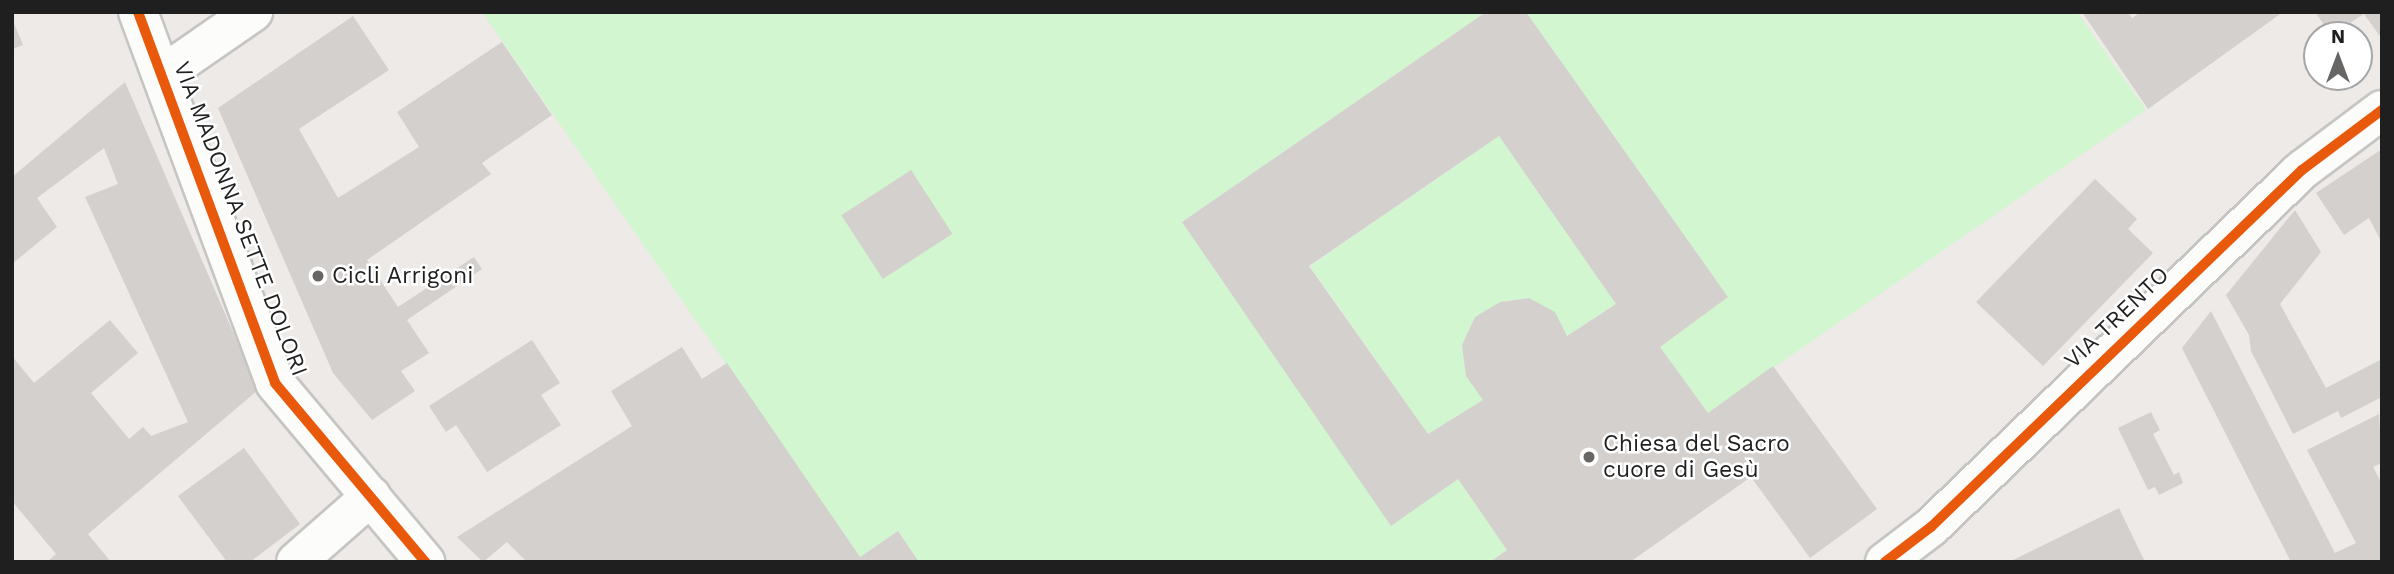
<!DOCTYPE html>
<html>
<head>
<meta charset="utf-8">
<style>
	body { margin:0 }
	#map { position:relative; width:2394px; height:574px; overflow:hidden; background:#edeae7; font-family:"Work Sans",sans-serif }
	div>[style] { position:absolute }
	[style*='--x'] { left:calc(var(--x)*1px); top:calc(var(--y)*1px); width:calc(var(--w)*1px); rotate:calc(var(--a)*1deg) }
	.park>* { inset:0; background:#d2f6cf }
	.building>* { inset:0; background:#d4d0ce; transform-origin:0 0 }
	.roads { filter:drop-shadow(2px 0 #c6c5c3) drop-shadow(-2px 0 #c6c5c3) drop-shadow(0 2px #c6c5c3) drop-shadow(0 -2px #c6c5c3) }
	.minor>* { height:38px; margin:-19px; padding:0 19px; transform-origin:19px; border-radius:19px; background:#fcfcfb }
	.cycleway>* { height:10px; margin:-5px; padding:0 5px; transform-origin:5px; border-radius:5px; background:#e8590c }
	.dots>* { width:19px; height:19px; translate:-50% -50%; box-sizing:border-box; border:4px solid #fff; border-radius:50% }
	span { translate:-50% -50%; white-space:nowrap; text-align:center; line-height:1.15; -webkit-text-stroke:5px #fff; paint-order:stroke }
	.street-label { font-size:23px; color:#1f1f1f }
	.poi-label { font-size:23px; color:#1f1f1f }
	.left { translate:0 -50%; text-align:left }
	.frame { position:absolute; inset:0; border:14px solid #1f1f1f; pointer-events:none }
	.north { position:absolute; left:2303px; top:21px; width:70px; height:70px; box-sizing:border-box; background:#fff; border:2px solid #a5a5a5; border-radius:50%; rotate:0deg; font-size:19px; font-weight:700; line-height:28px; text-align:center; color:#1f1f1f }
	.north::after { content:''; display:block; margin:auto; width:24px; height:32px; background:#676665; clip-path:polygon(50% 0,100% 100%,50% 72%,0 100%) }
</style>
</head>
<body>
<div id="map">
	<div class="park">
		<div style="clip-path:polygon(482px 12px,1486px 12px,1182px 222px,1391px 525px,1458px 479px,1507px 550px,1490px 562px,919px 562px,898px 531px,860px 557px)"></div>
		<div style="clip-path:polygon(1526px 12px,2077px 12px,2146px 110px,1708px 413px,1660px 347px,1728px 297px)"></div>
		<div style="clip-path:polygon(1499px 136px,1616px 304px,1567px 336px,1529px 298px,1500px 302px,1476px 317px,1483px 400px,1428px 434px,1310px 266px)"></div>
	</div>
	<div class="building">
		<div style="clip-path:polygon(evenodd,1486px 12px,1526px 12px,1728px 297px,1660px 347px,1708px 413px,1773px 366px,1877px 509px,1810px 558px,1751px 477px,1630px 562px,1490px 562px,1507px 550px,1458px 479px,1391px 526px,1182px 222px,1486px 12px,1499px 136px,1616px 304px,1567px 336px,1555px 312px,1529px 298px,1500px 302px,1475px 317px,1462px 345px,1466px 376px,1483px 400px,1428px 434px,1309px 266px,1499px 136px)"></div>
		<div style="clip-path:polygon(2082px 12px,2128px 12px,2132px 18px,2141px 12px,2283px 12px,2148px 109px)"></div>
		<div style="clip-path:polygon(2315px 12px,2382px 12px,2382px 39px,2364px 14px,2331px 35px)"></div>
		<div style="clip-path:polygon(353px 16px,389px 70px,299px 129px,338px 198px,419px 147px,397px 112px,502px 42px,552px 115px,482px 163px,491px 174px,367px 260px,398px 307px,474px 257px,482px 269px,407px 320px,429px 353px,401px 371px,415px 391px,372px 420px,333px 373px,218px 108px)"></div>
		<div style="clip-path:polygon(12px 18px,23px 45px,12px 49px)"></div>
		<div style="clip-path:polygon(125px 82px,258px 390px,88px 534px,111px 562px,47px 562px,56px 554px,12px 501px,12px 356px,34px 383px,110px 320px,138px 353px,91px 393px,129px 439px,143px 427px,151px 436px,188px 422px,85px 197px,118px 184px,104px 148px,37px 198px,57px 227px,12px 264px,12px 177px)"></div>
		<div style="clip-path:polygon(2382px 149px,2382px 243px,2369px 218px,2344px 235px,2316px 193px)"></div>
		<div style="left:911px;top:170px;width:76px;height:83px;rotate:57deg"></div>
		<div style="clip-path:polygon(2095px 179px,2137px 219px,2128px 229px,2153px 253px,2043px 366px,1976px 302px)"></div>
		<div style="clip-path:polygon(2295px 210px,2321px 252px,2280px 304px,2326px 388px,2382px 359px,2382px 397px,2341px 418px,2338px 411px,2293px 434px,2251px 351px,2249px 335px,2226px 295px)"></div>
		<div style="clip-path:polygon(2211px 311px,2335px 553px,2356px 543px,2307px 450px,2379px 414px,2382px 463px,2373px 467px,2382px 484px,2382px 562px,2291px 562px,2182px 348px)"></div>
		<div style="clip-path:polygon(532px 340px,560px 383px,541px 395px,561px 425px,487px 472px,456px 425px,446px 432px,429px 406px)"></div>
		<div style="clip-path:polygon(682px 347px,702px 379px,727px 363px,860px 557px,898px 531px,919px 562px,527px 562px,507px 542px,483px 562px,457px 537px,632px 426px,611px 391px)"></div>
		<div style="clip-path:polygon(2151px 412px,2160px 430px,2153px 434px,2174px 475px,2179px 472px,2183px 483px,2159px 495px,2155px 487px,2148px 490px,2118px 428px)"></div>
		<div style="clip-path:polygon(244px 448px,300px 524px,250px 562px,227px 562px,178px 496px)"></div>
		<div style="clip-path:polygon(2119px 508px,2145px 562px,2009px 562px)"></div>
	</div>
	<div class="roads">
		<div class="minor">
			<div style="--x:138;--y:12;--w:395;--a:69.7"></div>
			<div style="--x:275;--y:383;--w:234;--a:50"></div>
			<div style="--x:162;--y:75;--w:111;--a:-34.7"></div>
			<div style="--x:296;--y:562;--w:100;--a:-41.3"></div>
			<div style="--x:1885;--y:562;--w:58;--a:-37.3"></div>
			<div style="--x:1931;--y:527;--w:515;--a:-43.9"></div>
			<div style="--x:2302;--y:170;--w:100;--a:-36.9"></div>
		</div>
	</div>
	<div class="cycleway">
		<div style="--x:138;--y:12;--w:395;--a:69.7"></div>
		<div style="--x:275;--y:383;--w:234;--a:50"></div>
		<div style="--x:1885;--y:562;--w:58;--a:-37.3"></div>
		<div style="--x:1931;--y:527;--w:515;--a:-43.9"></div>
		<div style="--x:2302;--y:170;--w:100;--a:-36.9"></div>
	</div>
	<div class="dots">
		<div style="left:318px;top:276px;background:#676665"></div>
		<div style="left:1589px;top:457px;background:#676665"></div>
	</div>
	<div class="street-label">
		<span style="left:240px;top:219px;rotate:69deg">VIA MADONNA SETTE DOLORI</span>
		<span style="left:2117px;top:318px;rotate:-44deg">VIA TRENTO</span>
	</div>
	<div class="poi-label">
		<span class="left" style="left:332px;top:276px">Cicli Arrigoni</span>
		<span class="left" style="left:1603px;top:457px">Chiesa del Sacro<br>cuore di Gesù</span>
	</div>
	<div class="frame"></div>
	<div class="north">N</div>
</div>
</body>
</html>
